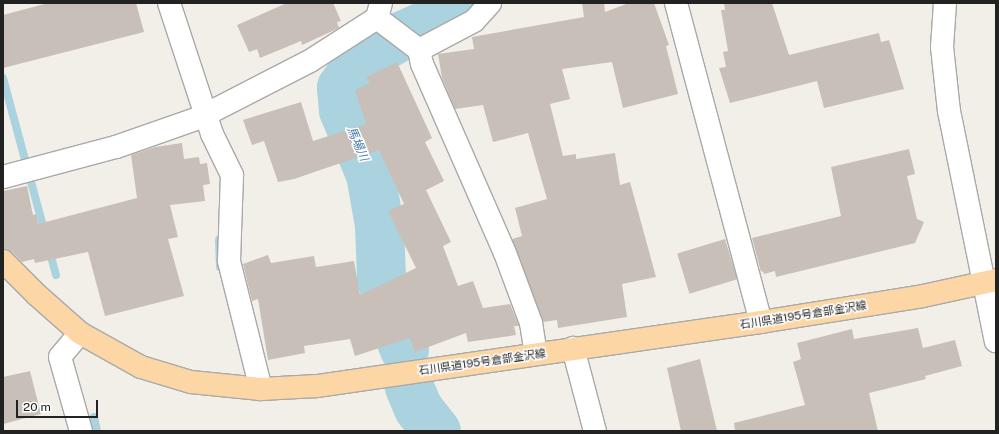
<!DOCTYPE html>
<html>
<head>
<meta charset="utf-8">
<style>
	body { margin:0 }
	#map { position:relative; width:999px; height:434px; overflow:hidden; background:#f2efe9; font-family:"Public Sans","Noto Sans JP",sans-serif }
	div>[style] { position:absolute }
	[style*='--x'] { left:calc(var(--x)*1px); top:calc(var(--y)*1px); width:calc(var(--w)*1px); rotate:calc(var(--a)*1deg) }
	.stream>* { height:8px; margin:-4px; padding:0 4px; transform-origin:4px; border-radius:4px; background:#aad3df }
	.river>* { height:49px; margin:-24.5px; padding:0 24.5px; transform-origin:24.5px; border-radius:24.5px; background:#aad3df }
	.building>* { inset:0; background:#c7bfb8; transform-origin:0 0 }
	.roads { filter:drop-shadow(1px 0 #a9a9a9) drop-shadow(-1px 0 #a9a9a9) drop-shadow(0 1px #a9a9a9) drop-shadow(0 -1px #a9a9a9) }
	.minor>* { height:22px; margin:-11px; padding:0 11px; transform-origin:11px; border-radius:11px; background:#fff }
	.major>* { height:22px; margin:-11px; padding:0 11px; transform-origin:11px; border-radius:11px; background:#fcd6a4 }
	span { translate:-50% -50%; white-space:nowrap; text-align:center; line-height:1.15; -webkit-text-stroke:3px #fff; paint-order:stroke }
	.street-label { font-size:11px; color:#222 }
	.water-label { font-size:12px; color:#4a7aab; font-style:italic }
	.frame { position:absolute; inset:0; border:4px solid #222; pointer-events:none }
	.scale { position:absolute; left:16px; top:400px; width:82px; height:18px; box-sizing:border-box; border:2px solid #222; border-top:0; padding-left:5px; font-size:12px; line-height:14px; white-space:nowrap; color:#222; -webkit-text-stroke:3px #fff; paint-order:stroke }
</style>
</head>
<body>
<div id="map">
	<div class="stream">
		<div style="--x:3;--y:78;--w:162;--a:74.9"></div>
		<div style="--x:219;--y:240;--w:27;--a:88"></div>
		<div style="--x:49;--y:249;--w:27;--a:75"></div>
		<div style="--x:94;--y:417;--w:14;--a:78"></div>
	</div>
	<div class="river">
		<div style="--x:404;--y:349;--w:38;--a:-112"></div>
		<div style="--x:390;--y:314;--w:38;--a:-104"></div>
		<div style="--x:381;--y:277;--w:52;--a:-92.2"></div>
		<div style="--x:379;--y:225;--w:52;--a:-100"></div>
		<div style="--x:370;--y:174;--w:69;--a:-112.9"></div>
		<div style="--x:343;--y:110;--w:23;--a:-95"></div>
		<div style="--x:341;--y:87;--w:36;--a:-54"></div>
		<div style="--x:362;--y:58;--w:44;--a:-30.1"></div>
		<div style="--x:400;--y:36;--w:66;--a:-24.2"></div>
		<div style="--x:460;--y:9;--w:8;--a:-50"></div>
		<div style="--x:409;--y:387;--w:23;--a:67"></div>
		<div style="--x:418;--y:408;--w:29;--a:52"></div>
	</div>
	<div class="building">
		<div style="clip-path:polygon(48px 3px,136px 3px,144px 32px,3px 68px,3px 15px)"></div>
		<div style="clip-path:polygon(287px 3px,333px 3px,341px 21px,337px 22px,339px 28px,302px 45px,301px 41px,260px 58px,257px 49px,249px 52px,237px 25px)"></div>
		<div style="clip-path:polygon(582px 3px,604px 3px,605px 12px,629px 3px,654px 3px,669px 45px,666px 46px,678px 94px,623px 108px,612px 62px,562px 69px,570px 99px,550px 104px,563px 156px,576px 154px,576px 159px,615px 153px,620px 185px,630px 182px,656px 277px,622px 284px,627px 317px,558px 328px,557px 320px,543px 322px,512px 239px,522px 236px,515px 208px,547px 199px,528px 133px,493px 142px,483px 105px,455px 109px,442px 78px,438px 54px,474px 49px,472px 37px,584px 17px)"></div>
		<div style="clip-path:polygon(724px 3px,772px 3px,789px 55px,879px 33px,881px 42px,889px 40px,904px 89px,824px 108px,817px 81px,730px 103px,719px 68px,726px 67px,723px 52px,728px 51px,721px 10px,725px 10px)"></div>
		<div style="clip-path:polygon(397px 62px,432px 138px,425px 142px,444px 181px,426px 190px,451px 242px,443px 246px,458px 286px,473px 281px,483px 308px,510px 304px,519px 326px,514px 326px,516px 335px,468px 342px,466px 333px,415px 352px,410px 338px,355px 356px,350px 339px,304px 346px,305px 353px,268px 360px,258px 299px,252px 301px,243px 264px,268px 255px,271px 263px,314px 256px,316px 267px,354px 261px,360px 295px,416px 268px,388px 211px,404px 204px,379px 150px,294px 179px,278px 182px,264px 141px,252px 145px,243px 120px,301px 102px,313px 141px,366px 124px,355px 90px,370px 83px,366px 77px)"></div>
		<div style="clip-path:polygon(182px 143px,184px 159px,199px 157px,200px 164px,207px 163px,210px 184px,203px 185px,205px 201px,170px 205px,178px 237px,168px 239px,184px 296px,105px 316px,88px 252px,35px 263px,34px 259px,22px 262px,12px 252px,3px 249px,3px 191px,27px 186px,33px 215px,36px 214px,38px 224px,137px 198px,131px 155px,155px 147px)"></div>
		<div style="clip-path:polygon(909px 149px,915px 174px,907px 176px,917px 219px,924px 222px,915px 243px,776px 277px,775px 271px,764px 274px,763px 271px,761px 272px,752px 238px,841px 216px,831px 167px)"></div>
		<div style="left:725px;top:239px;width:42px;height:50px;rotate:73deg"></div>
		<div style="clip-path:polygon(918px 328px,923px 348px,955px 340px,962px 366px,925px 376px,926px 379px,869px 393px,878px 431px,735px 431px,734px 423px,805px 405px,793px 362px,801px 359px,797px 343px,852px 329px,854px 339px)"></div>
		<div style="clip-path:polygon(700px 359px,717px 431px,681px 431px,667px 368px)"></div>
		<div style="clip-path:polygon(30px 371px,41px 414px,3px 424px,3px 377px)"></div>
	</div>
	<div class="roads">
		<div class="minor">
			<div style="--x:169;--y:3;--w:138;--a:71.8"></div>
			<div style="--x:212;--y:134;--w:46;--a:64"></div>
			<div style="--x:232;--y:175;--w:86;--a:92"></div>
			<div style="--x:229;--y:261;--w:132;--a:76"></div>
			<div style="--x:381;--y:3;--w:16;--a:105"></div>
			<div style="--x:377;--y:18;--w:53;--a:37.3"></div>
			<div style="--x:419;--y:50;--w:14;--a:78"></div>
			<div style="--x:422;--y:64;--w:206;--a:66.3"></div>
			<div style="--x:505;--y:253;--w:75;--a:69.6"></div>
			<div style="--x:531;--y:323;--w:31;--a:81"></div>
			<div style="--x:676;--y:3;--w:330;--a:75.1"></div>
			<div style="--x:945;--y:3;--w:44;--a:93.9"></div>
			<div style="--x:942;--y:47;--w:64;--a:83.8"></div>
			<div style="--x:949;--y:111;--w:235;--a:78.5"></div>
			<div style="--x:419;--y:50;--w:62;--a:-27.8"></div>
			<div style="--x:474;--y:21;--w:24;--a:-48"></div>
			<div style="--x:3;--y:177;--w:117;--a:-14.9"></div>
			<div style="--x:116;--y:147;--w:88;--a:-19.3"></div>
			<div style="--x:199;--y:118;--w:125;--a:-27.2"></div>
			<div style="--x:310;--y:61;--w:80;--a:-32.7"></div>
			<div style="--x:80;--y:333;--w:31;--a:130"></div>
			<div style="--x:60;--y:357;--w:77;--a:74.2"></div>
			<div style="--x:573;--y:348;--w:86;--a:75.2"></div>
		</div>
		<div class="major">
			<div style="--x:3;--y:261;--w:48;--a:45"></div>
			<div style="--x:37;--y:295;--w:57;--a:41.5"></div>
			<div style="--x:80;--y:333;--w:70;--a:29.1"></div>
			<div style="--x:141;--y:367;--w:52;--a:16.7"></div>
			<div style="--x:191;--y:382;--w:70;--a:5.7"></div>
			<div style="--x:261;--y:389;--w:56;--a:-3.1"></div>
			<div style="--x:317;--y:386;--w:449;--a:-8.2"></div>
			<div style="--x:761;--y:322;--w:164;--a:-9.1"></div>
			<div style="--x:923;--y:296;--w:75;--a:-12.4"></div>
		</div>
	</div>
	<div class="street-label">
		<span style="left:803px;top:315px;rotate:-9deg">石川県道195号倉部金沢線</span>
		<span style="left:482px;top:362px;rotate:-8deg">石川県道195号倉部金沢線</span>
	</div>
	<div class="water-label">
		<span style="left:357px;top:144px;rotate:67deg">馬場川</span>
	</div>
	<div class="frame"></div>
	<div class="scale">20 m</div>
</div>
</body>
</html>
